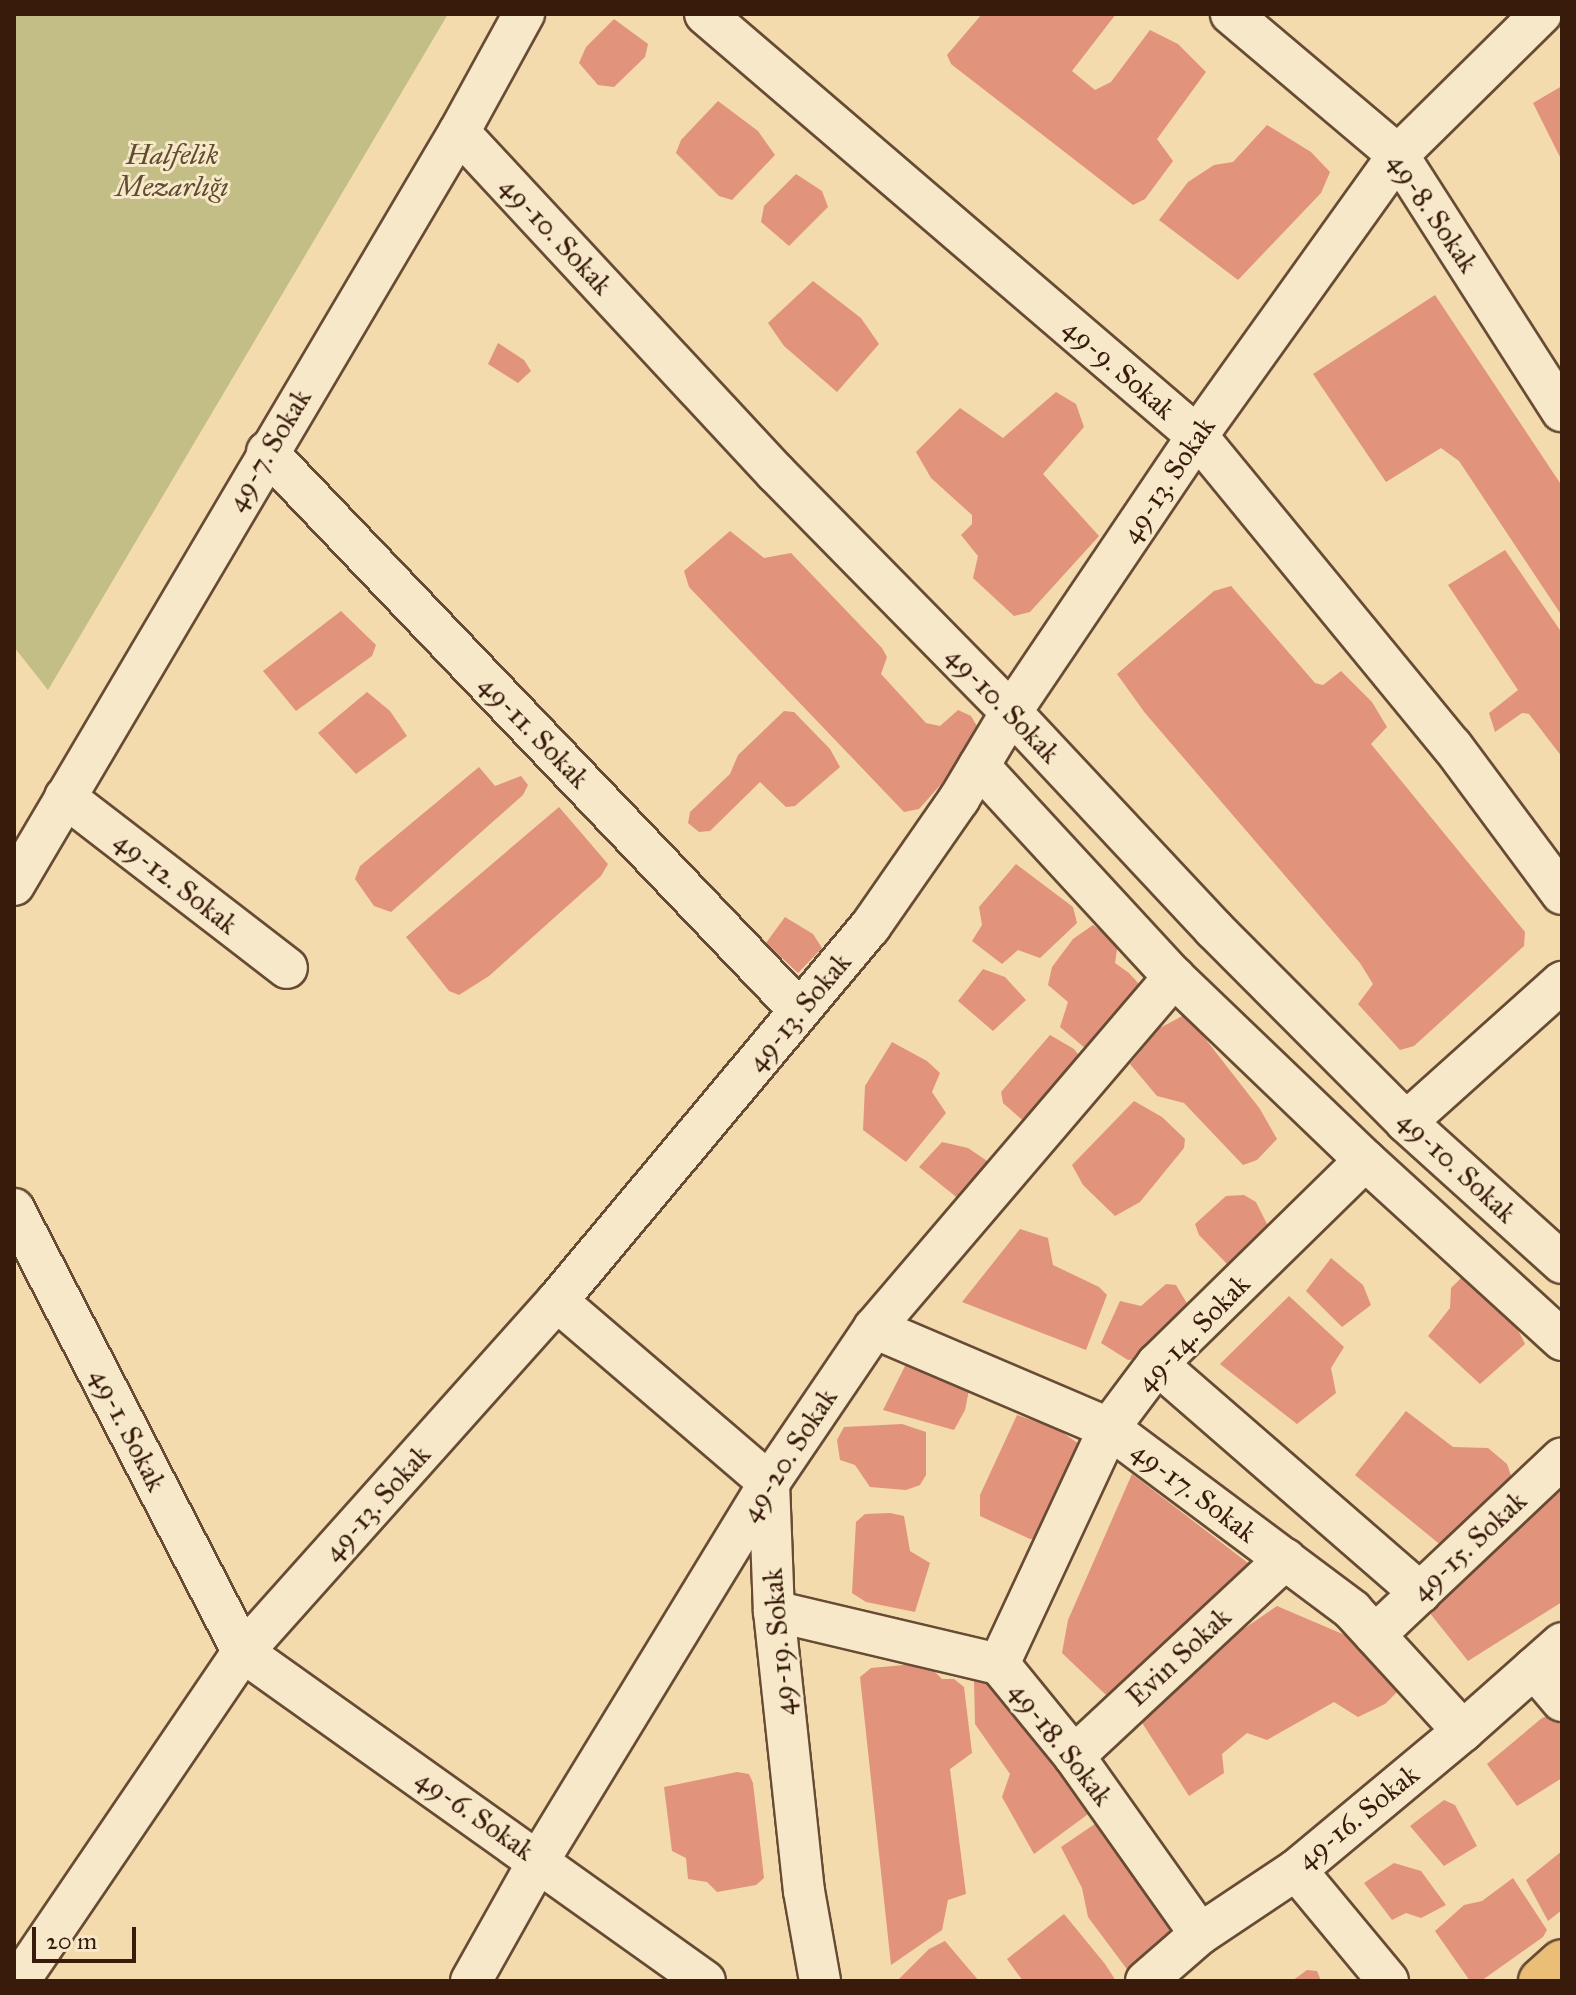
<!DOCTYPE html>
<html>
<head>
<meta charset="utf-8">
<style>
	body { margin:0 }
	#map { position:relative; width:1576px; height:1995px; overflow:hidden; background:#f3dbae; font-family:"IM FELL Great Primer",serif }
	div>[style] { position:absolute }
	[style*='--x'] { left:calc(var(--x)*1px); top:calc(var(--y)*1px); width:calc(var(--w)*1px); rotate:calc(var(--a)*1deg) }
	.green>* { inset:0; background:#c2be85 }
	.building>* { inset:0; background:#e1937b }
	.roads { filter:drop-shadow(2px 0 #684b34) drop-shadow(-2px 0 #684b34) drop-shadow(0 2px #684b34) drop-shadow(0 -2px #684b34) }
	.minor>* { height:40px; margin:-20px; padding:0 20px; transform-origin:20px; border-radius:20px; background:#f7e8ca }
	.major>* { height:44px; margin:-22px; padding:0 22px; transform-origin:22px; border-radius:22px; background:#eabe77 }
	span { translate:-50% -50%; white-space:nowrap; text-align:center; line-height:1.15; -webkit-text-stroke:6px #f7e8ca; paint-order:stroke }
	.park-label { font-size:28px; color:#624c30; font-style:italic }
	.street-label { font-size:28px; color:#391b0c }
	.frame { position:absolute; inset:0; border:16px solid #391b0c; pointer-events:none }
	.scale { position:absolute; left:32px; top:1927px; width:104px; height:36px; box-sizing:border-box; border:4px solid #391b0c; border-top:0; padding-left:10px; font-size:24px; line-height:28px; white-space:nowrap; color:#391b0c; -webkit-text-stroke:6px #f7e8ca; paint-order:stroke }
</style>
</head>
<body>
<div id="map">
	<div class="green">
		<div style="clip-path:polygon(14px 14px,448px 14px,48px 690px,14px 647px)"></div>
	</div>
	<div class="building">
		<div style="clip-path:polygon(982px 14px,1116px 14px,1072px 71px,1095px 90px,1111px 82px,1150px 30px,1178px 44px,1206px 72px,1157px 139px,1173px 161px,1145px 199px,1133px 205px,951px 64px,947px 55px)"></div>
		<div style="clip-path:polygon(614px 19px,648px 44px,645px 57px,614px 87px,598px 85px,579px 63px,586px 47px)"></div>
		<div style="clip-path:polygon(1562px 86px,1562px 161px,1533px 103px)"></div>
		<div style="clip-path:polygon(718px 101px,758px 131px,775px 155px,732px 200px,719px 196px,676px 153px,681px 140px)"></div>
		<div style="clip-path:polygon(1267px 125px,1311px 152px,1330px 172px,1321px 193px,1238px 280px,1159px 220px,1188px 182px,1214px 165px,1233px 162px)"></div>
		<div style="clip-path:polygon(796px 174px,822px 191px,828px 207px,789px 246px,761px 222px,764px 206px)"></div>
		<div style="clip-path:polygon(813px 281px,861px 318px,879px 344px,837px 392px,784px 346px,768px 323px)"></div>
		<div style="clip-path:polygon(1435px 295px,1562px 486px,1562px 616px,1459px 461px,1441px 448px,1386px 482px,1313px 374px)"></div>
		<div style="clip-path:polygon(498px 343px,524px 360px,531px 371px,518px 383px,488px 364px)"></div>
		<div style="clip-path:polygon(1056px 392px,1076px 404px,1084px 427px,1043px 474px,1099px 536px,1030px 612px,1014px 616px,973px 578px,978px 556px,961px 535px,972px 524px,972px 515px,931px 478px,916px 452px,960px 408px,1003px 438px)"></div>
		<div style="clip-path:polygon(730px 531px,764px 558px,791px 553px,882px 648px,887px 657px,881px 674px,926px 723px,940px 726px,958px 710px,971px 716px,981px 733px,978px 743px,919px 809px,904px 812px,689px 587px,684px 571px)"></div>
		<div style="clip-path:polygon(1505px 550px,1562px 633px,1562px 757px,1529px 714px,1522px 713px,1495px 732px,1489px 713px,1518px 690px,1448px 585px)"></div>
		<div style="clip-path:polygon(1231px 586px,1315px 683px,1323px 685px,1341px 671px,1372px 702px,1387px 727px,1371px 744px,1525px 932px,1524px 946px,1414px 1046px,1400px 1050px,1358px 1004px,1373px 984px,1360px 963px,1145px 713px,1117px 674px,1214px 591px)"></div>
		<div style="clip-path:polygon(341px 611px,376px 645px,372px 656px,296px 711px,263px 671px)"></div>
		<div style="clip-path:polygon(367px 692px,390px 711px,407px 736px,356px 774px,318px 733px)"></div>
		<div style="clip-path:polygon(784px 711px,794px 712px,830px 749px,840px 767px,795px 806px,786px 807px,760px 782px,710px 831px,699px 832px,688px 823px,690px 812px,730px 774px,738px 755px)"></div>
		<div style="clip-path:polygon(479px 767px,495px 786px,521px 776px,528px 785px,523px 795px,391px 912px,374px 906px,355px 879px,360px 866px)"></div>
		<div style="clip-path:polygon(559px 807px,608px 864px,601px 876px,489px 976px,459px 995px,449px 991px,406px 937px)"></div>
		<div style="clip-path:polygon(1016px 864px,1073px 907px,1077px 923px,1040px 958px,1018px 950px,1002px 964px,972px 941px,982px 925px,979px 907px)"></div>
		<div style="clip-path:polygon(785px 917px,813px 934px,822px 948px,798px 973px,766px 943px)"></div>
		<div style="clip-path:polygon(1093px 925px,1118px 943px,1115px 963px,1129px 973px,1149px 995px,1092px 1054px,1060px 1027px,1068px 1002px,1048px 985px,1052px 967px,1073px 939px)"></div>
		<div style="clip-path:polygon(983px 969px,1005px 977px,1026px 1000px,993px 1031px,958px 1001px)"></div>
		<div style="clip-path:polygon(1186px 1014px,1260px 1109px,1277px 1139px,1257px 1160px,1243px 1165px,1184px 1103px,1157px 1096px,1130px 1064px,1160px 1028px)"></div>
		<div style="clip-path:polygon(1050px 1035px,1074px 1049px,1089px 1068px,1035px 1131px,1003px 1103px,1001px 1092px)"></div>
		<div style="clip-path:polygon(892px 1042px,927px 1061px,940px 1073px,932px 1092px,946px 1113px,906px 1162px,863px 1130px,865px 1086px)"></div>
		<div style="clip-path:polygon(1134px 1101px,1162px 1117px,1185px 1139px,1184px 1148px,1140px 1202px,1115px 1216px,1083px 1185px,1072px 1165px)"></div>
		<div style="clip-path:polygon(942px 1142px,968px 1148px,999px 1169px,970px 1208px,919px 1167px)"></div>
		<div style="clip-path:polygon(1244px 1195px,1256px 1202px,1271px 1232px,1229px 1266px,1199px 1235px,1195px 1224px,1226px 1196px)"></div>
		<div style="clip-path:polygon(1020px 1229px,1048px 1238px,1053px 1265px,1099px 1287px,1107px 1295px,1086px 1350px,962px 1302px)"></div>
		<div style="clip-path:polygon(1331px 1258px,1363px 1285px,1371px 1305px,1342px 1327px,1306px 1291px)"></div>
		<div style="clip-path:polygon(1462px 1277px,1515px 1324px,1525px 1344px,1480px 1384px,1428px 1336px,1450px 1308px,1451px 1288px)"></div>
		<div style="clip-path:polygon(1166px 1284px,1176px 1285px,1188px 1305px,1142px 1358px,1128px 1360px,1101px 1343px,1120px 1301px,1141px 1306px)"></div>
		<div style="clip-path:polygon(1289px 1296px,1344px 1347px,1331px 1368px,1336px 1393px,1297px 1424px,1220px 1364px)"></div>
		<div style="clip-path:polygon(907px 1362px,969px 1390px,965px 1410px,954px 1430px,883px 1410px)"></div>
		<div style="clip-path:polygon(1406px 1411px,1453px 1447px,1488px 1448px,1507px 1464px,1516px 1490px,1448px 1551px,1355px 1475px)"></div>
		<div style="clip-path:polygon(1017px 1415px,1056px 1428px,1082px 1446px,1045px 1539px,1030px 1539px,980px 1516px,980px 1495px)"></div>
		<div style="clip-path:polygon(902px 1424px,926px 1432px,926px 1475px,920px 1485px,906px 1490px,870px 1487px,855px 1465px,840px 1460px,837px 1440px,844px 1427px)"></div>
		<div style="clip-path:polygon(1132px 1474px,1248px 1563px,1254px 1582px,1121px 1702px,1105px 1694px,1062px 1653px,1068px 1620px)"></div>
		<div style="clip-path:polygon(1562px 1489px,1562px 1602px,1468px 1661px,1421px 1602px)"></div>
		<div style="clip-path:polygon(890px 1513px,904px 1516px,910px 1551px,930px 1563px,915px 1612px,866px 1602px,852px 1593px,856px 1522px,865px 1514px)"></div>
		<div style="clip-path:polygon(1277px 1606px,1380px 1650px,1405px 1684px,1385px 1704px,1358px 1717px,1334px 1702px,1267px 1740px,1247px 1733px,1222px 1754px,1224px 1773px,1189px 1796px,1139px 1718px,1236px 1634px)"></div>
		<div style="clip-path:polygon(926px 1663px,942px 1679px,954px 1679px,964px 1687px,972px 1753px,950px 1769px,966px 1894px,948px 1900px,942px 1930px,891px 1965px,860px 1677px,871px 1668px)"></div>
		<div style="clip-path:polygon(974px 1679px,999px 1680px,1099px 1806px,1034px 1854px,1002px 1797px,1010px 1774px,975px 1724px)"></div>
		<div style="clip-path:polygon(1559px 1711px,1562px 1715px,1562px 1778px,1517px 1806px,1487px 1764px,1542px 1718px)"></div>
		<div style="clip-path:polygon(737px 1772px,749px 1774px,753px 1783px,764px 1878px,756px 1885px,717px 1892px,707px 1882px,688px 1879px,686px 1858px,672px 1851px,664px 1787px)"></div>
		<div style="clip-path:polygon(1444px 1800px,1455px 1805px,1477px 1846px,1444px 1866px,1410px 1826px)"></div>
		<div style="clip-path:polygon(1108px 1815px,1192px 1936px,1132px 1976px,1088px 1917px,1082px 1888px,1061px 1847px)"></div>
		<div style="clip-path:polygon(1562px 1851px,1562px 1910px,1548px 1921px,1526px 1880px)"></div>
		<div style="clip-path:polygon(1394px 1863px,1421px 1871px,1446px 1905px,1421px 1918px,1406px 1913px,1392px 1920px,1364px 1883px)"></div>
		<div style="clip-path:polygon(1513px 1878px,1547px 1930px,1543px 1937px,1481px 1981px,1470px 1981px,1435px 1931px,1464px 1905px,1482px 1901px)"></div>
		<div style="clip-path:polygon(1064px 1914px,1105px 1964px,1116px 1981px,1023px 1981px,1007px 1959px)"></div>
		<div style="clip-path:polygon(945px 1941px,979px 1981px,897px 1981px,929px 1949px)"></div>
		<div style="clip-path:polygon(1307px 1970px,1317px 1971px,1321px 1981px,1292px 1981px)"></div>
	</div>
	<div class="roads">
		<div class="minor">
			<div style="--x:705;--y:14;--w:648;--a:40.62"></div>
			<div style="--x:1197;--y:436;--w:401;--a:50.6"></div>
			<div style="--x:1452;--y:746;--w:184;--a:53.4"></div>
			<div style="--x:1231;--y:14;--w:219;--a:40.2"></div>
			<div style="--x:1398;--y:155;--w:304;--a:57.4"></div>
			<div style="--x:459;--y:132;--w:466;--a:47.1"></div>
			<div style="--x:776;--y:473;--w:335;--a:45.5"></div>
			<div style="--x:1011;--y:712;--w:297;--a:46.9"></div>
			<div style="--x:1214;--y:929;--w:272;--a:45.1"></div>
			<div style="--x:1406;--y:1122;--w:210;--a:42.1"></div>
			<div style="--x:267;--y:452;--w:772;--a:46.36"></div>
			<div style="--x:979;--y:766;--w:287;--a:47.3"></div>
			<div style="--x:1174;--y:977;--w:265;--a:43.8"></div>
			<div style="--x:1365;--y:1160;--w:267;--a:42.4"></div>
			<div style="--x:65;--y:797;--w:280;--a:37.6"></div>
			<div style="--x:14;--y:885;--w:875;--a:-59.42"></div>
			<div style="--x:459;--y:132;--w:135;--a:-61.2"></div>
			<div style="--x:1406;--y:1122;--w:210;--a:-41.9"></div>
			<div style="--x:14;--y:1209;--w:499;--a:62.7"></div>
			<div style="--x:243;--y:1652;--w:567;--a:35.46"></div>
			<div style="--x:557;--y:1301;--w:279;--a:40.6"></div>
			<div style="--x:769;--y:1483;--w:128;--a:87.8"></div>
			<div style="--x:774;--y:1611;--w:282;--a:83.9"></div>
			<div style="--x:804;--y:1891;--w:91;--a:79.9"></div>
			<div style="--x:874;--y:1328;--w:255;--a:23.1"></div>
			<div style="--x:1109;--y:1428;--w:304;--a:36.8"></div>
			<div style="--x:1352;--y:1610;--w:164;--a:47.5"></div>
			<div style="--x:1157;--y:1364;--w:349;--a:41"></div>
			<div style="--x:774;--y:1611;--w:231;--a:13.3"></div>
			<div style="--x:999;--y:1664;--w:119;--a:50.8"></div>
			<div style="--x:1074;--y:1756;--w:218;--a:54.7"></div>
			<div style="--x:1375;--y:1635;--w:257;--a:-43.4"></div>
			<div style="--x:999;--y:1664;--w:260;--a:-65"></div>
			<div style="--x:1109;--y:1428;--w:80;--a:-53.1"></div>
			<div style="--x:1157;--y:1364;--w:291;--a:-44.4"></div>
			<div style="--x:1534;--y:1668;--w:43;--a:49.7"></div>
			<div style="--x:1074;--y:1756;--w:289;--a:-43"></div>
			<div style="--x:1296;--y:1870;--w:144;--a:50.3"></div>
			<div style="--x:19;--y:1981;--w:398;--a:-55.8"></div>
			<div style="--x:243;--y:1652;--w:471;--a:-48.2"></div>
			<div style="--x:557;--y:1301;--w:488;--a:-50.1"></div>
			<div style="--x:870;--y:927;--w:156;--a:-55.2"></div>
			<div style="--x:959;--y:799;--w:101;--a:-59.1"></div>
			<div style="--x:1011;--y:712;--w:333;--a:-56"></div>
			<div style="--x:1197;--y:436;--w:345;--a:-54.4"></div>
			<div style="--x:1398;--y:155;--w:201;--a:-44.6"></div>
			<div style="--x:471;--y:1981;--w:139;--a:-60.7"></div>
			<div style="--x:539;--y:1860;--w:442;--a:-58.6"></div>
			<div style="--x:769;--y:1483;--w:187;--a:-55.9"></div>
			<div style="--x:874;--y:1328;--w:462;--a:-49.5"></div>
			<div style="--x:1146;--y:1981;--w:72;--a:-41"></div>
			<div style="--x:1200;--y:1934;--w:115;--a:-33.7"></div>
			<div style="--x:1296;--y:1870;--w:217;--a:-39.8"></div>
			<div style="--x:1463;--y:1731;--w:132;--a:-41.6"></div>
		</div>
		<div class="major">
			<div style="--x:1541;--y:1981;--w:28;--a:-42"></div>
		</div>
	</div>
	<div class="park-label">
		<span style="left:172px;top:171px">Halfelik<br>Mezarlığı</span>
	</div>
	<div class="street-label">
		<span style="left:1433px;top:213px;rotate:56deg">49-8. Sokak</span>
		<span style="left:556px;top:236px;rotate:47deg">49-10. Sokak</span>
		<span style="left:1119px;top:369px;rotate:41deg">49-9. Sokak</span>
		<span style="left:269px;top:450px;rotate:-59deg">49-7. Sokak</span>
		<span style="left:1168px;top:480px;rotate:-56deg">49-13. Sokak</span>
		<span style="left:1003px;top:705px;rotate:46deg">49-10. Sokak</span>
		<span style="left:534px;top:732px;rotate:46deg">49-11. Sokak</span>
		<span style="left:176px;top:883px;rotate:38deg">49-12. Sokak</span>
		<span style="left:799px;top:1012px;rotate:-50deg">49-13. Sokak</span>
		<span style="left:1457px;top:1167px;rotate:43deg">49-10. Sokak</span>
		<span style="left:1193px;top:1333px;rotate:-46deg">49-14. Sokak</span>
		<span style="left:128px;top:1430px;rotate:63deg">49-1. Sokak</span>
		<span style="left:789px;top:1455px;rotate:-57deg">49-20. Sokak</span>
		<span style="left:1194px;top:1492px;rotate:37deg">49-17. Sokak</span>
		<span style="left:377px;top:1503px;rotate:-48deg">49-13. Sokak</span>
		<span style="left:1469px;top:1546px;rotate:-43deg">49-15. Sokak</span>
		<span style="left:779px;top:1642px;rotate:-95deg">49-19. Sokak</span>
		<span style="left:1179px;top:1657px;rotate:-43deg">Evin Sokak</span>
		<span style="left:1061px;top:1744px;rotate:52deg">49-18. Sokak</span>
		<span style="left:475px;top:1815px;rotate:35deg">49-6. Sokak</span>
		<span style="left:1358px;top:1817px;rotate:-39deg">49-16. Sokak</span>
	</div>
	<div class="frame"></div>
	<div class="scale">20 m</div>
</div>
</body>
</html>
